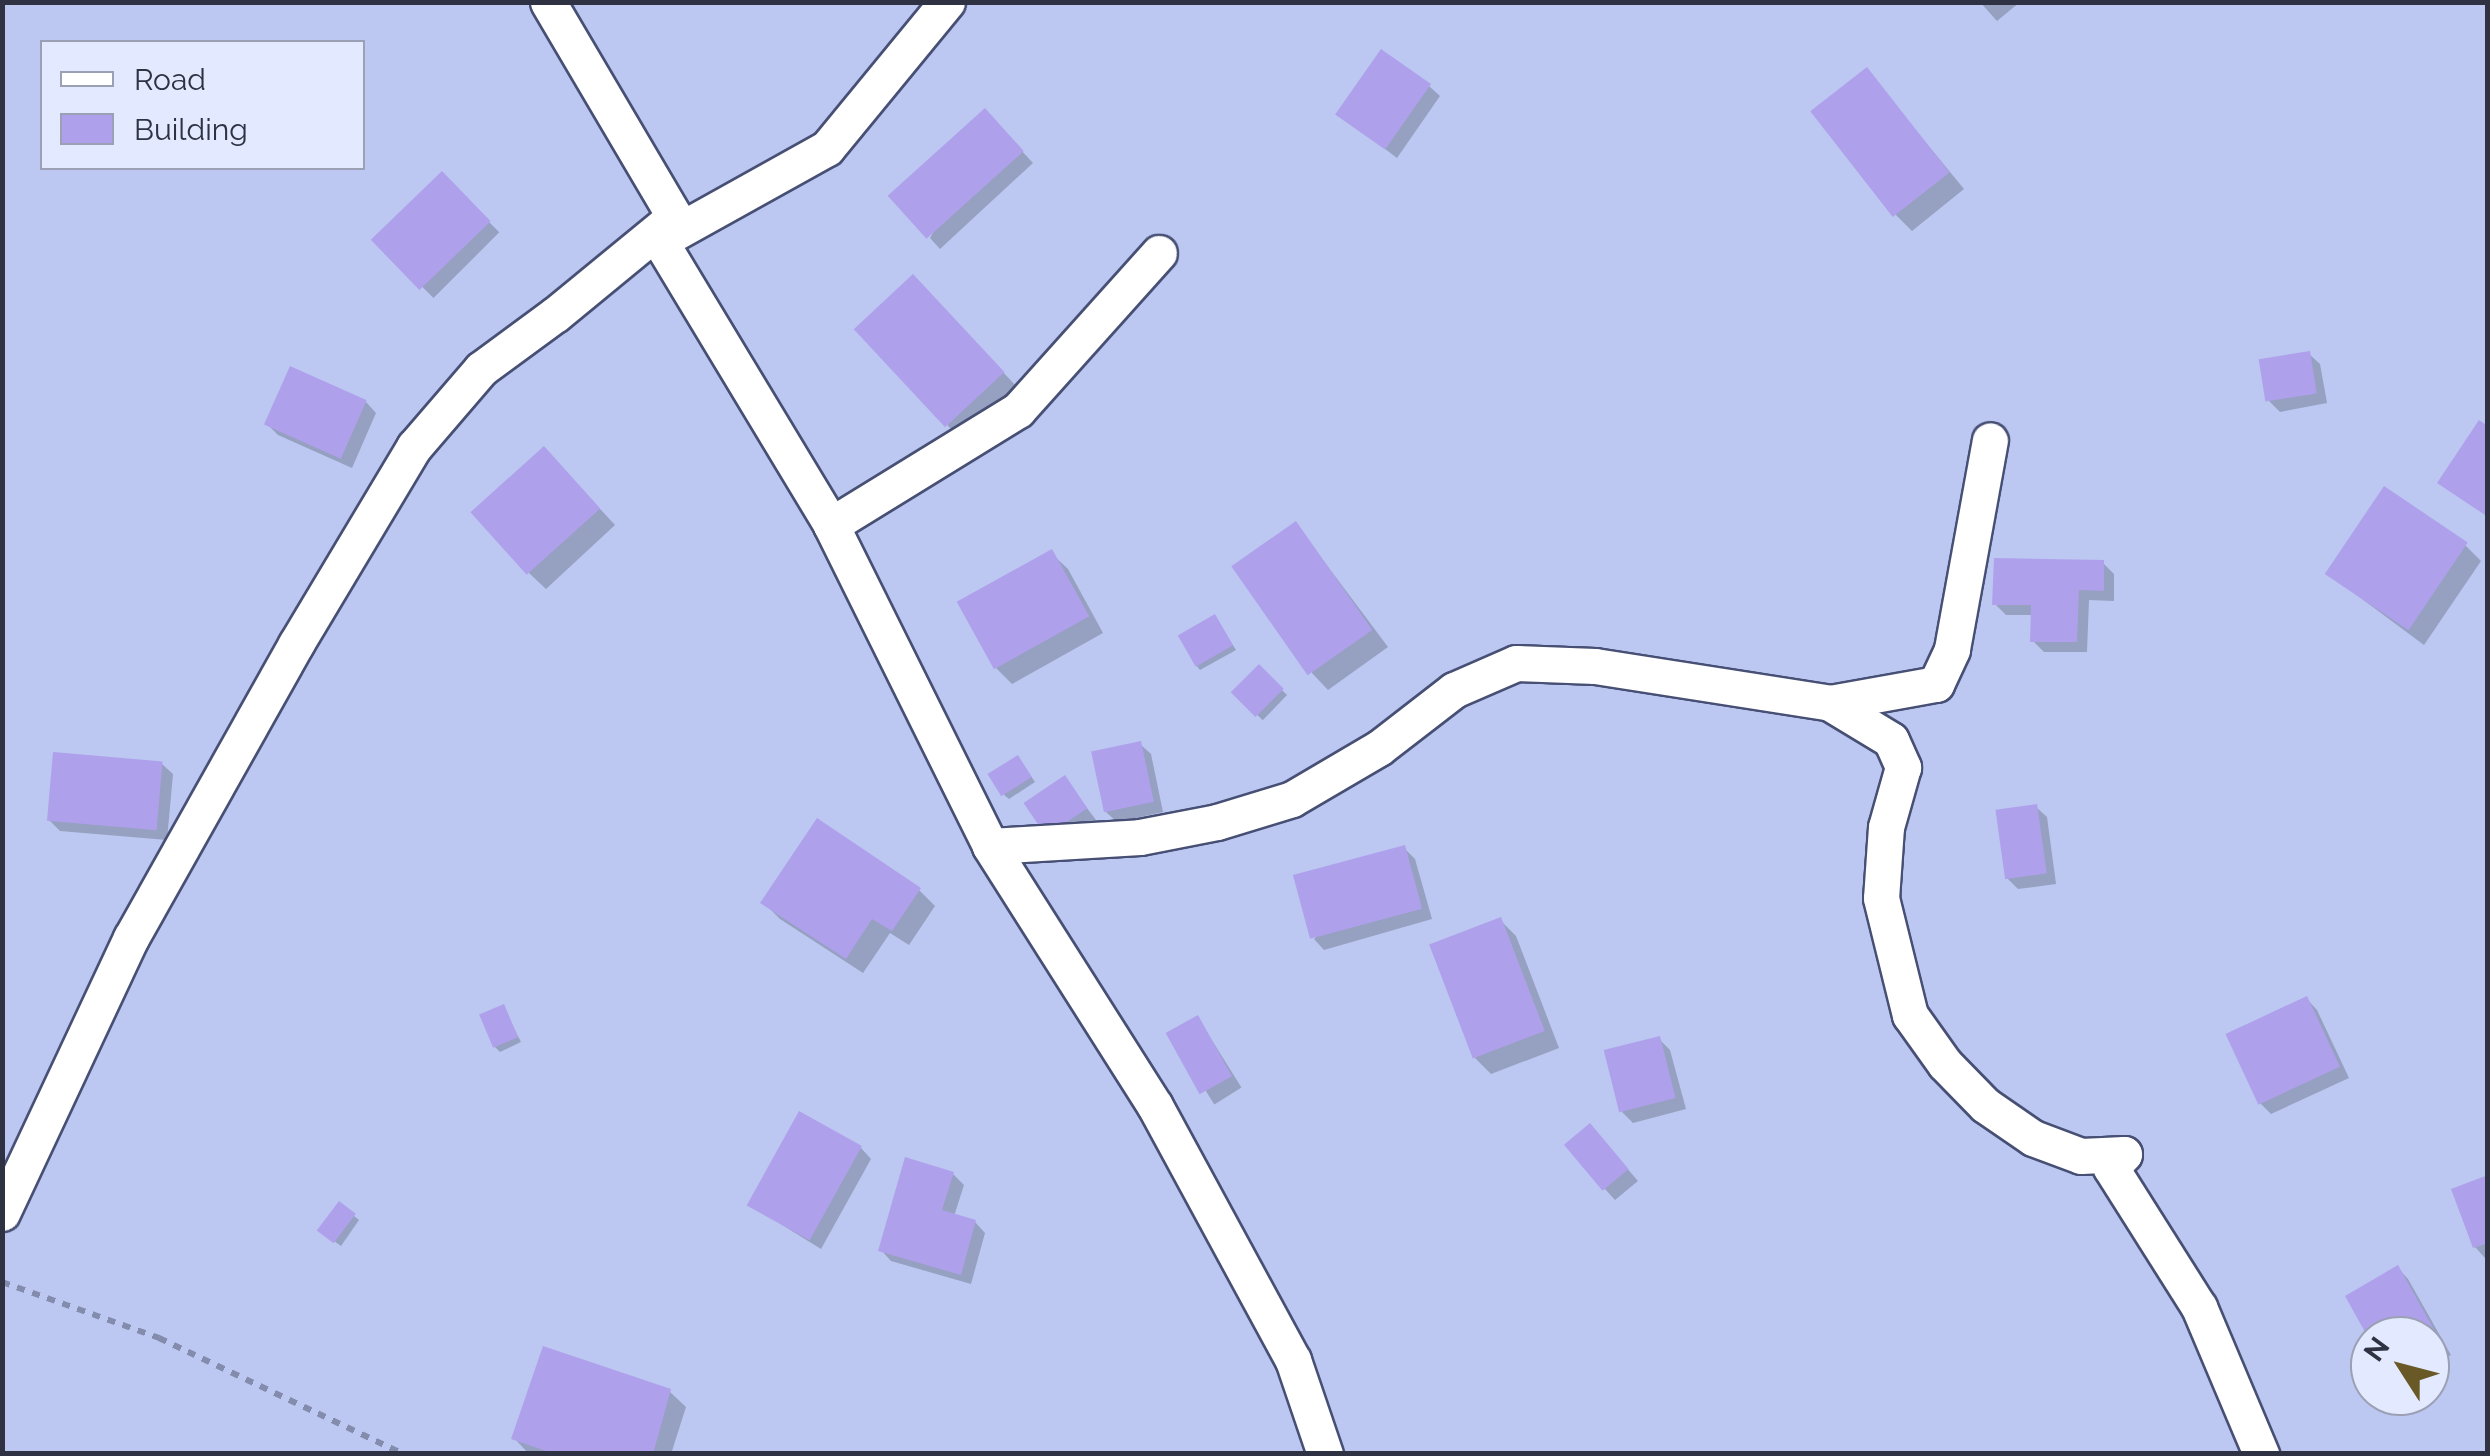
<!DOCTYPE html>
<html>
<head>
<meta charset="utf-8">
<style>
	body { margin:0 }
	#map { position:relative; width:2490px; height:1456px; overflow:hidden; background:#bcc8f1; font-family:Raleway,sans-serif }
	div>[style] { position:absolute }
	[style*='--x'] { left:calc(var(--x)*1px); top:calc(var(--y)*1px); width:calc(var(--w)*1px); rotate:calc(var(--a)*1deg) }
	.shadow>* { inset:0; background:#0003; transform-origin:0 0 }
	.building>* { inset:0; background:#afa0ec; transform-origin:0 0 }
	.path>* { height:6px; margin-top:-3px; transform-origin:0; background:repeating-linear-gradient(90deg,#838cac 0 8px,transparent 0 16px) }
	.roads { filter:drop-shadow(2px 0 #475074) drop-shadow(-2px 0 #475074) drop-shadow(0 2px #475074) drop-shadow(0 -2px #475074) }
	.minor>* { height:35px; margin:-17.5px; padding:0 17.5px; transform-origin:17.5px; border-radius:17.5px; background:#fff }
	span { translate:-50% -50%; white-space:nowrap; text-align:center; line-height:1.15; -webkit-text-stroke:9px #e3eaff; paint-order:stroke }
	.frame { position:absolute; inset:0; border:5px solid #2e3243; pointer-events:none }
	.legend { position:absolute; left:40px; top:40px; width:325px; height:130px; box-sizing:border-box; background:#e3eaff; border:2px solid #9ba0b4; margin:0; padding:12px 18px; list-style:none; font-size:30px; color:#2e3243 }
	.legend li { display:flex; align-items:center; gap:20px; height:50px }
	.legend b { width:50px; border:2px solid #9ba0b4 }
	.north { position:absolute; left:2350px; top:1316px; width:100px; height:100px; box-sizing:border-box; background:#e3eaff; border:2px solid #9ba0b4; border-radius:50%; rotate:306deg; font-size:28px; font-weight:700; line-height:40px; text-align:center; color:#2e3243 }
	.north::after { content:''; display:block; margin:auto; width:35px; height:45px; background:#685926; clip-path:polygon(50% 0,100% 100%,50% 72%,0 100%) }
</style>
</head>
<body>
<div id="map">
	<div class="shadow">
		<div style="clip-path:polygon(1980px 2px,2020px 2px,1997px 21px)"></div>
		<div style="clip-path:polygon(1867px 71px,1964px 189px,1912px 231px,1896px 215px)"></div>
		<div style="clip-path:polygon(1429px 86px,1440px 96px,1397px 158px,1340px 115px)"></div>
		<div style="clip-path:polygon(995px 122px,1033px 163px,940px 249px,930px 238px)"></div>
		<div style="left:442px;top:175px;width:81px;height:93px;rotate:45deg"></div>
		<div style="clip-path:polygon(929px 294px,1019px 389px,964px 442px,948px 426px)"></div>
		<div style="clip-path:polygon(2309px 354px,2320px 364px,2327px 403px,2280px 412px,2269px 401px)"></div>
		<div style="clip-path:polygon(366px 402px,376px 413px,352px 468px,278px 435px,267px 424px)"></div>
		<div style="clip-path:polygon(560px 466px,615px 525px,546px 589px,529px 573px)"></div>
		<div style="clip-path:polygon(1296px 524px,1388px 647px,1328px 690px,1312px 673px)"></div>
		<div style="clip-path:polygon(2465px 545px,2481px 561px,2424px 645px,2327px 573px)"></div>
		<div style="clip-path:polygon(1051px 553px,1068px 569px,1103px 633px,1012px 684px,996px 668px)"></div>
		<div style="clip-path:polygon(2103px 563px,2114px 574px,2114px 601px,2089px 600px,2087px 652px,2044px 652px,2033px 641px,2033px 615px,2006px 615px,1995px 604px)"></div>
		<div style="clip-path:polygon(1215px 617px,1236px 650px,1200px 670px,1196px 665px)"></div>
		<div style="left:1259px;top:668px;width:39px;height:35px;rotate:44deg"></div>
		<div style="clip-path:polygon(1140px 744px,1151px 754px,1163px 812px,1117px 822px,1106px 812px)"></div>
		<div style="clip-path:polygon(1022px 763px,1035px 782px,1009px 799px,1004px 795px)"></div>
		<div style="clip-path:polygon(162px 764px,173px 774px,167px 840px,60px 831px,49px 820px)"></div>
		<div style="clip-path:polygon(1065px 779px,1096px 820px,1057px 845px)"></div>
		<div style="clip-path:polygon(2036px 807px,2047px 817px,2056px 884px,2018px 889px,2007px 878px)"></div>
		<div style="clip-path:polygon(1404px 848px,1415px 859px,1432px 919px,1324px 950px,1314px 939px)"></div>
		<div style="clip-path:polygon(919px 890px,935px 906px,909px 945px,890px 933px,863px 973px,780px 919px,764px 903px)"></div>
		<div style="clip-path:polygon(1500px 920px,1516px 936px,1559px 1048px,1491px 1074px,1475px 1058px)"></div>
		<div style="clip-path:polygon(2307px 999px,2317px 1010px,2349px 1078px,2271px 1114px,2260px 1103px)"></div>
		<div style="clip-path:polygon(503px 1007px,521px 1042px,500px 1052px,495px 1047px)"></div>
		<div style="left:1198px;top:1018px;width:82px;height:32px;rotate:58deg"></div>
		<div style="clip-path:polygon(1659px 1039px,1670px 1050px,1686px 1109px,1633px 1123px,1622px 1112px)"></div>
		<div style="clip-path:polygon(1600px 1137px,1638px 1181px,1615px 1200px,1605px 1189px)"></div>
		<div style="clip-path:polygon(861px 1148px,871px 1159px,821px 1249px,750px 1205px)"></div>
		<div style="clip-path:polygon(953px 1174px,964px 1185px,954px 1216px,975px 1222px,985px 1233px,971px 1284px,891px 1261px,881px 1250px)"></div>
		<div style="clip-path:polygon(2488px 1178px,2488px 1257px,2485px 1258px,2475px 1247px)"></div>
		<div style="clip-path:polygon(354px 1216px,359px 1220px,341px 1246px,327px 1236px)"></div>
		<div style="clip-path:polygon(2398px 1268px,2408px 1279px,2451px 1355px,2430px 1367px,2430px 1336px,2370px 1336px)"></div>
		<div style="clip-path:polygon(669px 1391px,686px 1407px,671px 1454px,529px 1454px,514px 1438px)"></div>
	</div>
	<div class="building">
		<div style="left:1381px;top:49px;width:61px;height:80px;rotate:35deg"></div>
		<div style="left:1867px;top:67px;width:134px;height:72px;rotate:52deg"></div>
		<div style="left:985px;top:108px;width:58px;height:131px;rotate:48deg"></div>
		<div style="left:442px;top:171px;width:70px;height:99px;rotate:46deg"></div>
		<div style="left:913px;top:274px;width:134px;height:81px;rotate:47deg"></div>
		<div style="left:2310px;top:351px;width:43px;height:52px;rotate:81deg"></div>
		<div style="left:290px;top:366px;width:84px;height:64px;rotate:24deg"></div>
		<div style="clip-path:polygon(2479px 420px,2488px 426px,2488px 517px,2437px 483px)"></div>
		<div style="left:544px;top:446px;width:84px;height:99px;rotate:48deg"></div>
		<div style="left:2384px;top:486px;width:101px;height:106px;rotate:34deg"></div>
		<div style="left:1296px;top:521px;width:133px;height:79px;rotate:55deg"></div>
		<div style="left:1052px;top:549px;width:77px;height:109px;rotate:61deg"></div>
		<div style="clip-path:polygon(1994px 558px,2104px 560px,2104px 591px,2079px 590px,2077px 642px,2030px 642px,2031px 605px,1992px 605px)"></div>
		<div style="left:1215px;top:614px;width:36px;height:43px;rotate:60deg"></div>
		<div style="left:1259px;top:664px;width:35px;height:40px;rotate:45deg"></div>
		<div style="left:1141px;top:741px;width:62px;height:51px;rotate:78deg"></div>
		<div style="left:53px;top:752px;width:110px;height:69px;rotate:5deg"></div>
		<div style="left:1018px;top:755px;width:26px;height:36px;rotate:58deg"></div>
		<div style="left:1065px;top:775px;width:40px;height:50px;rotate:56deg"></div>
		<div style="left:2037px;top:804px;width:70px;height:42px;rotate:82deg"></div>
		<div style="clip-path:polygon(817px 818px,921px 888px,892px 931px,872px 919px,846px 959px,760px 903px)"></div>
		<div style="left:1405px;top:845px;width:66px;height:116px;rotate:75deg"></div>
		<div style="left:1501px;top:917px;width:122px;height:77px;rotate:69deg"></div>
		<div style="left:2307px;top:996px;width:78px;height:90px;rotate:65deg"></div>
		<div style="left:504px;top:1004px;width:36px;height:27px;rotate:67deg"></div>
		<div style="left:1198px;top:1015px;width:70px;height:37px;rotate:61deg"></div>
		<div style="left:1660px;top:1036px;width:64px;height:58px;rotate:76deg"></div>
		<div style="left:799px;top:1111px;width:72px;height:108px;rotate:29deg"></div>
		<div style="left:1590px;top:1123px;width:60px;height:34px;rotate:50deg"></div>
		<div style="clip-path:polygon(905px 1157px,954px 1172px,942px 1210px,976px 1220px,961px 1275px,878px 1251px)"></div>
		<div style="clip-path:polygon(2488px 1175px,2488px 1243px,2473px 1248px,2451px 1189px)"></div>
		<div style="left:339px;top:1201px;width:21px;height:37px;rotate:37deg"></div>
		<div style="clip-path:polygon(2398px 1265px,2442px 1344px,2430px 1351px,2430px 1336px,2370px 1336px,2370px 1341px,2345px 1296px)"></div>
		<div style="clip-path:polygon(543px 1346px,671px 1389px,653px 1454px,555px 1454px,511px 1439px)"></div>
	</div>
	<div class="path">
		<div style="--x:2;--y:1282;--w:167;--a:19.6"></div>
		<div style="--x:159;--y:1338;--w:270;--a:25.4"></div>
	</div>
	<div class="roads">
		<div class="minor">
			<div style="--x:548;--y:2;--w:248;--a:59.5"></div>
			<div style="--x:674;--y:216;--w:29;--a:119"></div>
			<div style="--x:660;--y:241;--w:332;--a:58.9"></div>
			<div style="--x:831;--y:525;--w:358;--a:63.6"></div>
			<div style="--x:990;--y:846;--w:308;--a:57.6"></div>
			<div style="--x:1155;--y:1106;--w:289;--a:61.5"></div>
			<div style="--x:1293;--y:1360;--w:99;--a:71.2"></div>
			<div style="--x:660;--y:241;--w:191;--a:-29.1"></div>
			<div style="--x:827;--y:148;--w:189;--a:-50.6"></div>
			<div style="--x:831;--y:525;--w:220;--a:-31.6"></div>
			<div style="--x:1018;--y:410;--w:211;--a:-48.1"></div>
			<div style="--x:1830;--y:703;--w:108;--a:-10.2"></div>
			<div style="--x:1936;--y:684;--w:38;--a:-65"></div>
			<div style="--x:1952;--y:649;--w:212;--a:-79.7"></div>
			<div style="--x:990;--y:846;--w:150;--a:-3.4"></div>
			<div style="--x:1140;--y:837;--w:78;--a:-11"></div>
			<div style="--x:1217;--y:822;--w:78;--a:-17"></div>
			<div style="--x:1292;--y:799;--w:101;--a:-30.4"></div>
			<div style="--x:1379;--y:748;--w:95;--a:-37.7"></div>
			<div style="--x:1454;--y:690;--w:68;--a:-23.5"></div>
			<div style="--x:1516;--y:663;--w:79;--a:2.2"></div>
			<div style="--x:1595;--y:666;--w:238;--a:8.9"></div>
			<div style="--x:1830;--y:703;--w:71;--a:31.2"></div>
			<div style="--x:1891;--y:740;--w:30;--a:66"></div>
			<div style="--x:1903;--y:767;--w:62;--a:105.8"></div>
			<div style="--x:1886;--y:827;--w:71;--a:94"></div>
			<div style="--x:1881;--y:898;--w:121;--a:76.1"></div>
			<div style="--x:1910;--y:1015;--w:60;--a:54.5"></div>
			<div style="--x:1945;--y:1064;--w:57;--a:45.7"></div>
			<div style="--x:1985;--y:1105;--w:58;--a:34.5"></div>
			<div style="--x:2033;--y:1138;--w:51;--a:20.6"></div>
			<div style="--x:2081;--y:1156;--w:43;--a:-2.7"></div>
			<div style="--x:2124;--y:1154;--w:19;--a:133"></div>
			<div style="--x:2111;--y:1168;--w:165;--a:57.7"></div>
			<div style="--x:2199;--y:1307;--w:160;--a:67.1"></div>
			<div style="--x:2;--y:1213;--w:304;--a:-64.9"></div>
			<div style="--x:131;--y:938;--w:337;--a:-60.7"></div>
			<div style="--x:296;--y:644;--w:230;--a:-59.1"></div>
			<div style="--x:414;--y:447;--w:103;--a:-49.3"></div>
			<div style="--x:481;--y:369;--w:93;--a:-36.3"></div>
			<div style="--x:556;--y:314;--w:153;--a:-39.4"></div>
		</div>
	</div>
	<div class="frame"></div>
	<ul class="legend">
	<li><b style="height:12px;background:#fff"></b>Road</li>
	<li><b style="height:28px;background:#afa0ec"></b>Building</li>
	</ul>
	<div class="north">N</div>
</div>
</body>
</html>
